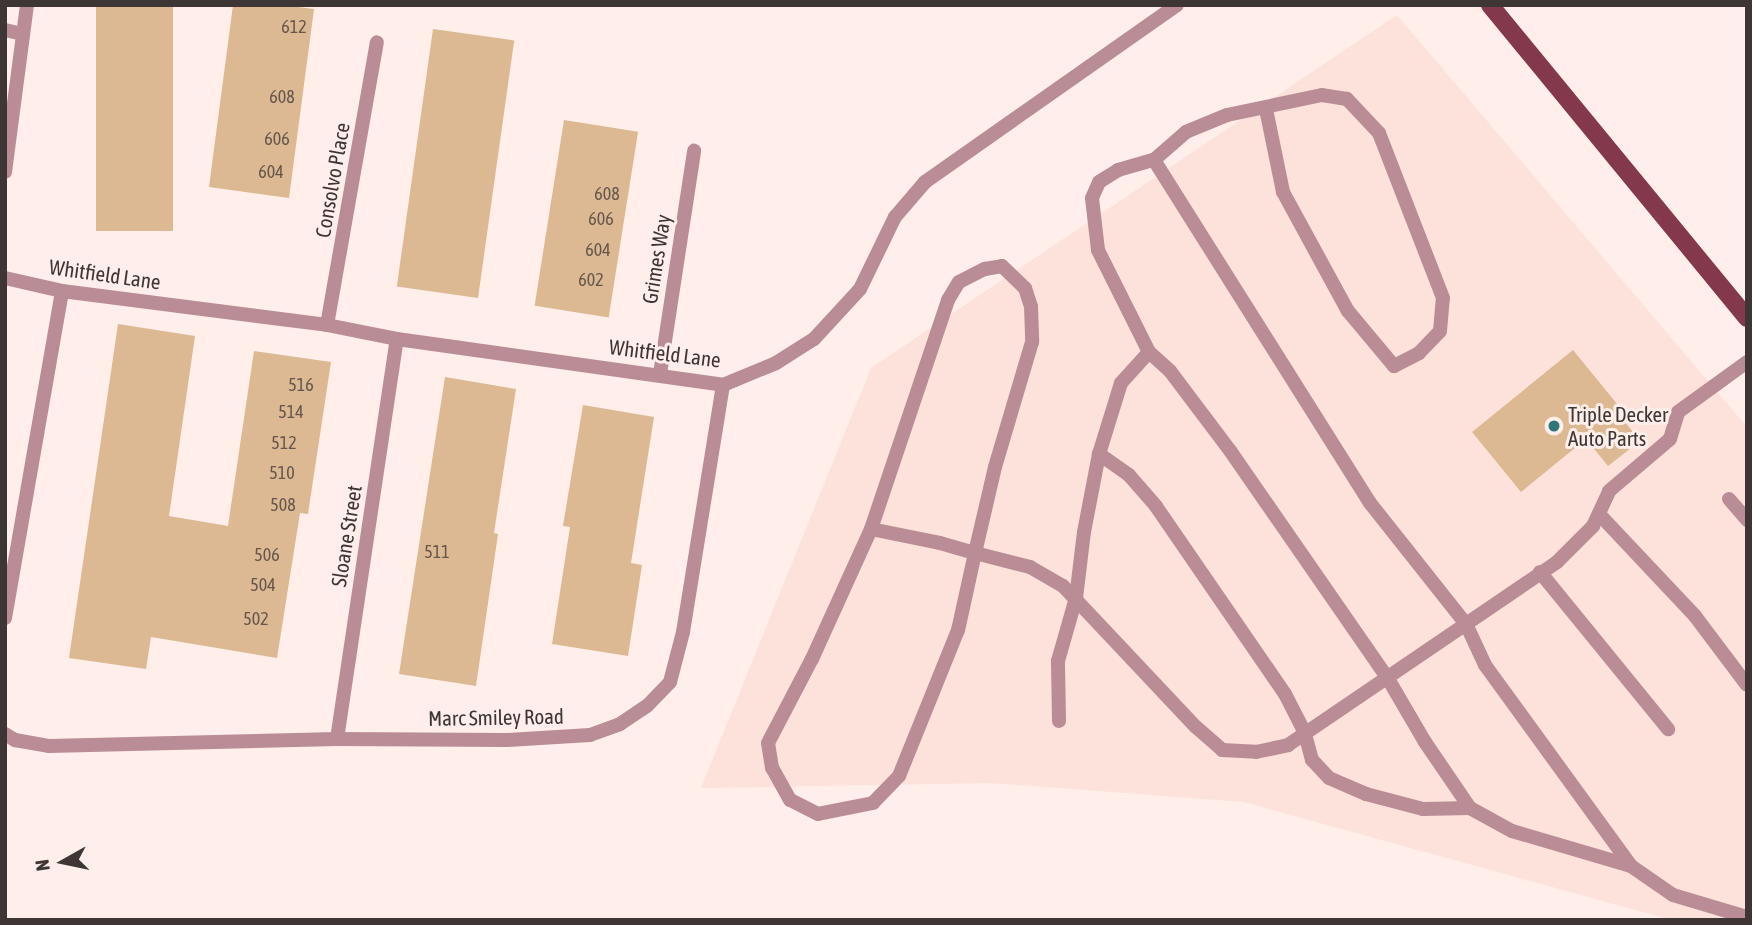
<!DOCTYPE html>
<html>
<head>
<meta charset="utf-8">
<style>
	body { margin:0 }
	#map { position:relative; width:1752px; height:925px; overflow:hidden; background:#ffeee9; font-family:"Asap Condensed",sans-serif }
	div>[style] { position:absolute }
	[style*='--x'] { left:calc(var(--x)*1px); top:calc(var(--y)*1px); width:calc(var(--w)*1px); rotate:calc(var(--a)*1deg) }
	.built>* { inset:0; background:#fce2da }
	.building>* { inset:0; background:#dcb993; transform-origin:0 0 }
	.service>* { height:14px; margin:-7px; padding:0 7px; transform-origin:7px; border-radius:7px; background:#ba8d96 }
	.minor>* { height:14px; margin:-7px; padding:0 7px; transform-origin:7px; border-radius:7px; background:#ba8d96 }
	.primary>* { height:18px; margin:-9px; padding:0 9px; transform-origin:9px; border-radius:9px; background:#84384c }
	.dots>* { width:19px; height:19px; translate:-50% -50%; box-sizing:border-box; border:4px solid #ffeee9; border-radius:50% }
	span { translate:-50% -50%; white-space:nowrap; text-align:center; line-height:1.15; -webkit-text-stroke:6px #ffeee9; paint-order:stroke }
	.number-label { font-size:18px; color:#65574c }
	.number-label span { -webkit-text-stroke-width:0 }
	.street-label { font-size:21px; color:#3d3634 }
	.poi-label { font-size:21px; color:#3d3634 }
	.left { translate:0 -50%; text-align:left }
	.frame { position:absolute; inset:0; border:7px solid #3d3634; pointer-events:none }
	.north { position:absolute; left:28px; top:827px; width:70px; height:70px; -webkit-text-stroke:5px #ffeee9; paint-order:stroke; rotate:261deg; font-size:19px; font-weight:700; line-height:28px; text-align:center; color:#3d3634 }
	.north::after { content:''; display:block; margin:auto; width:24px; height:32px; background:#3d3634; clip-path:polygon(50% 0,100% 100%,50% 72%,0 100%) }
</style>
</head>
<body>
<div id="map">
	<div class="built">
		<div style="clip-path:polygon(1397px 15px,1747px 427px,1747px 920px,1672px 920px,1244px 802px,992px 783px,701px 788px,871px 368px)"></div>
	</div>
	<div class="building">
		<div style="left:96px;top:5px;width:77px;height:226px"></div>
		<div style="clip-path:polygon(233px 5px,283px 5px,314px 9px,289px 198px,209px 187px)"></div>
		<div style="left:433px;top:29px;width:82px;height:260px;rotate:8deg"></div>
		<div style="left:564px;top:120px;width:75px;height:188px;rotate:9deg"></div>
		<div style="clip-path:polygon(118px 324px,195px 336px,169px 516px,228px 526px,254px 351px,331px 362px,308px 514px,300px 513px,277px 658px,151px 637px,146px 669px,69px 658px)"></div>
		<div style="clip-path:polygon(1573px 350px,1622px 410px,1618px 413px,1640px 441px,1608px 466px,1586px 439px,1521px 492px,1472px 432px)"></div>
		<div style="clip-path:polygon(445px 377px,516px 389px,494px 533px,498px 534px,476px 686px,399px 674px)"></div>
		<div style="clip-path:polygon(583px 405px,654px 417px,631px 563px,642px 565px,628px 656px,552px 644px,570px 527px,563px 526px)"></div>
	</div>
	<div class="service">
		<div style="--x:1266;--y:109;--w:85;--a:78.4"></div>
		<div style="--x:1283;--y:192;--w:136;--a:61.4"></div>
		<div style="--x:1348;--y:311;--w:72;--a:50.1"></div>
		<div style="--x:1394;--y:366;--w:28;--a:-27"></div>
		<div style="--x:1419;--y:353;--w:30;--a:-46"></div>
		<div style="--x:1440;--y:331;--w:33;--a:-85"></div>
		<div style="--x:1443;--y:298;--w:177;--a:-111.2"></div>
		<div style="--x:1379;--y:133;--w:47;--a:-133.3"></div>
		<div style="--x:1347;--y:99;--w:25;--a:-171"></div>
		<div style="--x:1322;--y:95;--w:97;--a:168.1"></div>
		<div style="--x:1227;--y:115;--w:44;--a:157.5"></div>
		<div style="--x:1186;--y:132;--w:43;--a:138.8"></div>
		<div style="--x:1154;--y:160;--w:405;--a:57.8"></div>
		<div style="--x:1370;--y:503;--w:154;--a:51.6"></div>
		<div style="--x:1466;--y:624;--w:45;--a:65.1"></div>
		<div style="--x:1485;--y:665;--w:248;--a:54"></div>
		<div style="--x:1149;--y:352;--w:114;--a:-116.6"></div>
		<div style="--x:1098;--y:250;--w:52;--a:-96.6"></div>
		<div style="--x:1092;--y:198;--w:17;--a:-66"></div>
		<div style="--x:1099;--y:182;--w:22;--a:-32"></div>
		<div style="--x:1118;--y:170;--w:37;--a:-16"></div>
		<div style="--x:1729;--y:499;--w:28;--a:49"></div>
		<div style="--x:1599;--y:514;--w:140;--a:46.7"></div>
		<div style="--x:1695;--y:616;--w:86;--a:53"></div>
		<div style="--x:871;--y:529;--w:242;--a:-71.4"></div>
		<div style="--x:948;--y:300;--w:21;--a:-59"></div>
		<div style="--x:959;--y:282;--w:29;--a:-27"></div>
		<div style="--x:985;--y:269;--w:17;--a:-10"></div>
		<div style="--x:1002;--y:266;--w:32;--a:44"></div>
		<div style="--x:1025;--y:288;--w:19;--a:72"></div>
		<div style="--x:1031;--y:306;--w:36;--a:88"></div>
		<div style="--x:1032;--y:342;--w:130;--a:106.5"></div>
		<div style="--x:995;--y:467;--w:88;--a:103.1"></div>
		<div style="--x:975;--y:553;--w:79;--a:102.4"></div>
		<div style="--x:958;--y:630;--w:157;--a:112"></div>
		<div style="--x:899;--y:776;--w:37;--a:134"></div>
		<div style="--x:873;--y:803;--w:56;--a:168.7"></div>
		<div style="--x:818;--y:814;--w:31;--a:-153"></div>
		<div style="--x:790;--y:800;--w:37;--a:-119"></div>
		<div style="--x:772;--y:768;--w:25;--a:-99"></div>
		<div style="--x:768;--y:743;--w:95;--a:-62.4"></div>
		<div style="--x:812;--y:659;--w:143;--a:-65.6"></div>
		<div style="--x:871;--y:529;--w:70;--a:11.5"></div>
		<div style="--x:940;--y:543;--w:36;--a:16"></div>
		<div style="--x:975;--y:553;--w:57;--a:14.3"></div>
		<div style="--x:1030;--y:567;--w:38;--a:30"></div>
		<div style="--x:1063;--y:586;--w:194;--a:46.7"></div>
		<div style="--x:1196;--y:727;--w:35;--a:41"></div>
		<div style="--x:1222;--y:750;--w:34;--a:3"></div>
		<div style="--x:1256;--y:752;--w:33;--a:-12"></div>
		<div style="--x:1288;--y:745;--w:325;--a:-34.2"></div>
		<div style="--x:1557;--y:562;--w:51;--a:-45"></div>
		<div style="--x:1593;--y:526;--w:38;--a:-65"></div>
		<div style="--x:1609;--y:491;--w:80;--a:-40.4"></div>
		<div style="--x:1670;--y:439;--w:28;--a:-73"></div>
		<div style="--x:1678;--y:412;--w:85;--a:-35.9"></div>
		<div style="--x:1540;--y:572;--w:203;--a:50.8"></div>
		<div style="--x:1059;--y:721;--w:60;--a:-91"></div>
		<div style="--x:1058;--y:661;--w:66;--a:-74.1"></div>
		<div style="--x:1076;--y:598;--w:66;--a:-83.1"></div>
		<div style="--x:1084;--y:532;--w:79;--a:-79.1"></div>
		<div style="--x:1099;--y:454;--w:74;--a:-72.8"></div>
		<div style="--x:1121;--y:383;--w:42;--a:-47.9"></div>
		<div style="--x:1149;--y:352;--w:28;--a:42"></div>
		<div style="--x:1170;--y:371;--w:101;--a:53"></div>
		<div style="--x:1231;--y:452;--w:274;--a:55.3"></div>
		<div style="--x:1387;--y:677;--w:75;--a:59.7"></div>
		<div style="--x:1425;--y:742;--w:80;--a:55.7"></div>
		<div style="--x:1470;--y:808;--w:47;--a:178.8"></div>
		<div style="--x:1423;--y:809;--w:59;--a:-165.3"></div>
		<div style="--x:1366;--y:794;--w:40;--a:-156.6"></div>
		<div style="--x:1329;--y:778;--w:25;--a:-133"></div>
		<div style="--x:1312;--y:760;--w:28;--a:-105"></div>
		<div style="--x:1305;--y:733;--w:44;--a:-117.1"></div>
		<div style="--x:1285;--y:694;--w:228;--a:-124.5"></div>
		<div style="--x:1156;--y:506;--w:41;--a:-131.1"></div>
		<div style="--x:1129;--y:475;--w:37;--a:-145"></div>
		<div style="--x:1470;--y:808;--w:48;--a:28.7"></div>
		<div style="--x:1512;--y:831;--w:124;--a:16.4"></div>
		<div style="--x:1631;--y:866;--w:51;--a:34.6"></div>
		<div style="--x:1673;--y:895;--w:77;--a:16.6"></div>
	</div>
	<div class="minor">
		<div style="--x:5;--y:30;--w:18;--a:13"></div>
		<div style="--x:5;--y:172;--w:168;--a:-82.5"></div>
		<div style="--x:5;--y:278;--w:58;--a:12.8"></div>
		<div style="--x:62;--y:291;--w:267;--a:7.3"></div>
		<div style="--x:327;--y:325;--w:71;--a:11.3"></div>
		<div style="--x:397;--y:339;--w:329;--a:8"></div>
		<div style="--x:723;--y:385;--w:57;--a:-22.5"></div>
		<div style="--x:776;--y:363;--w:45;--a:-32.3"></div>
		<div style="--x:814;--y:339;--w:68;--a:-47.4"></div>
		<div style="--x:860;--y:289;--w:80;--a:-64.1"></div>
		<div style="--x:895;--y:217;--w:46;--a:-49.4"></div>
		<div style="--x:925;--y:182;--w:308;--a:-35.1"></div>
		<div style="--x:327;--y:325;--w:287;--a:-80"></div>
		<div style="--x:660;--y:374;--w:226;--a:-81.3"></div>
		<div style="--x:5;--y:618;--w:332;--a:-80.1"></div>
		<div style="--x:5;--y:734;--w:12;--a:31"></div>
		<div style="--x:15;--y:740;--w:35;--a:10"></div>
		<div style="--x:49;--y:746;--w:288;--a:-1.4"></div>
		<div style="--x:337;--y:739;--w:170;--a:0.3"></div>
		<div style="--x:507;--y:740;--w:83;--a:-3.4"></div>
		<div style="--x:590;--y:735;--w:32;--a:-20"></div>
		<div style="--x:620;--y:724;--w:32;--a:-34"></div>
		<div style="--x:647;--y:706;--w:33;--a:-46"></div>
		<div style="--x:670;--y:682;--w:52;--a:-75.4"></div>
		<div style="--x:683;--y:632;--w:250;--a:-80.8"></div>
		<div style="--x:337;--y:739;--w:404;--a:-81.5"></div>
	</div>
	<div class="primary">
		<div style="--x:1490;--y:5;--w:405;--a:50.6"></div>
	</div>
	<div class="dots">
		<div style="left:1554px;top:426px;background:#2d7777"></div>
	</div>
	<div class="number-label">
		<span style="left:294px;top:27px">612</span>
		<span style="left:282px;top:97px">608</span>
		<span style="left:277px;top:139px">606</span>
		<span style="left:271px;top:172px">604</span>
		<span style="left:607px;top:194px">608</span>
		<span style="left:601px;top:219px">606</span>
		<span style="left:598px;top:250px">604</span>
		<span style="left:591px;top:280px">602</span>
		<span style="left:301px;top:385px">516</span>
		<span style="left:291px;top:412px">514</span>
		<span style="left:284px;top:443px">512</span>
		<span style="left:282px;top:473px">510</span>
		<span style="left:283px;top:505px">508</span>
		<span style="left:437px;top:552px">511</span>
		<span style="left:267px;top:555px">506</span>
		<span style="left:263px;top:585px">504</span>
		<span style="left:256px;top:619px">502</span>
	</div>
	<div class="street-label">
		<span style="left:332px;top:180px;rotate:-80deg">Consolvo Place</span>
		<span style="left:656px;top:259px;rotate:-81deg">Grimes Way</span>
		<span style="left:105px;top:274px;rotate:8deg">Whitfield Lane</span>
		<span style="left:665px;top:353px;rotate:7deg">Whitfield Lane</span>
		<span style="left:346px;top:536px;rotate:-81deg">Sloane Street</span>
		<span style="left:496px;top:717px;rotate:-1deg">Marc Smiley Road</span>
	</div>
	<div class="poi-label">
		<span class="left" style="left:1568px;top:426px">Triple Decker<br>Auto Parts</span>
	</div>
	<div class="frame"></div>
	<div class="north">N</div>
</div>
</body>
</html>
